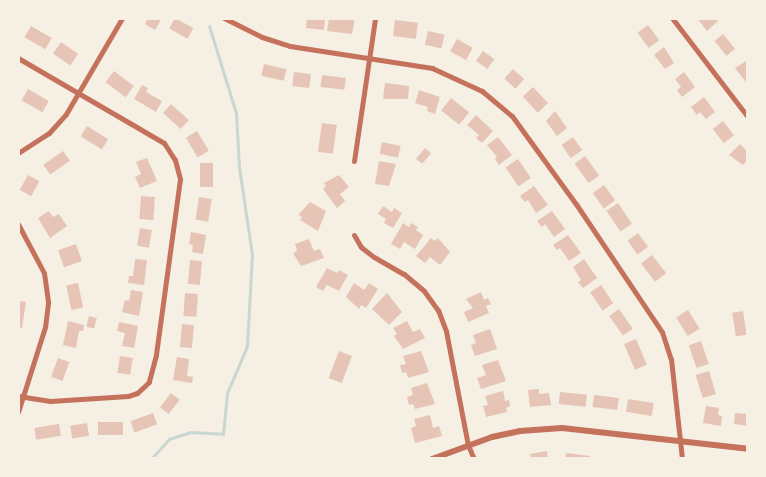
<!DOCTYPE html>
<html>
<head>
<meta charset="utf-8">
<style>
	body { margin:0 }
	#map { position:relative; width:766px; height:477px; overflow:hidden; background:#f6efe4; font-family:Quicksand,sans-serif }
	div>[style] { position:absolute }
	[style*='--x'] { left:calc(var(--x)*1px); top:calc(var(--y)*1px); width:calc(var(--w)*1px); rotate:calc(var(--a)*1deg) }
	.stream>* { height:3px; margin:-1.5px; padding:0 1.5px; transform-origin:1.5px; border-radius:1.5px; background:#c9d6d2 }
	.building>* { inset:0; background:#e6c5b7; transform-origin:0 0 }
	.minor>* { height:5px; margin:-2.5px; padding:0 2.5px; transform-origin:2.5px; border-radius:2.5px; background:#c5725c }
	.tertiary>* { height:6px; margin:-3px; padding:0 3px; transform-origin:3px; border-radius:3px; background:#c5725c }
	span { translate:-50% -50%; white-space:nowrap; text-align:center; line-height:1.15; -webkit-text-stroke:4.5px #f6efe4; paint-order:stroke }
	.frame { position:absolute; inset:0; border:20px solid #f6efe4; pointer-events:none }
</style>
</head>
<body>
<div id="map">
	<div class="stream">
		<div style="--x:151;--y:459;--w:27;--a:-48"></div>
		<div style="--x:169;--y:439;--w:22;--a:-18"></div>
		<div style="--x:190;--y:432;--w:33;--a:3"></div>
		<div style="--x:223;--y:434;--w:41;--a:-84.4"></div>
		<div style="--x:227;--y:393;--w:51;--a:-66.9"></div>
		<div style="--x:247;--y:346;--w:91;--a:-86.9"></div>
		<div style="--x:252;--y:255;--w:89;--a:-98.4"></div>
		<div style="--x:239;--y:167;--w:54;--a:-93.2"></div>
		<div style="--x:236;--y:113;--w:91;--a:-107.2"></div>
	</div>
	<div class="building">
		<div style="clip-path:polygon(148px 18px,162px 18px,155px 30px,145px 24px)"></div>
		<div style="left:175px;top:18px;width:21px;height:12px;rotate:29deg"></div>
		<div style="clip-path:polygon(307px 18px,325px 18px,324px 30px,306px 28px)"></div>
		<div style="clip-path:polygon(329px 18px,355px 18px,352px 34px,327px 31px)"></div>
		<div style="clip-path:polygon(697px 18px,716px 18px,718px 21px,707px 31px)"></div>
		<div style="left:395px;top:20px;width:23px;height:16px;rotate:7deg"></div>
		<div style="left:648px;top:25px;width:19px;height:13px;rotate:54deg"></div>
		<div style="left:31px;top:26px;width:24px;height:13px;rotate:30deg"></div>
		<div style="left:428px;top:31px;width:17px;height:14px;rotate:13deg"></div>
		<div style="left:723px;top:34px;width:19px;height:11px;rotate:51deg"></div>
		<div style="left:457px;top:39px;width:18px;height:14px;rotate:29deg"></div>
		<div style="left:61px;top:42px;width:21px;height:14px;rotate:35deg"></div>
		<div style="clip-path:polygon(664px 47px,674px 63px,665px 69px,654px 55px)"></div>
		<div style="left:483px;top:51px;width:14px;height:12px;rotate:36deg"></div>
		<div style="clip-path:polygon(746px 61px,748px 63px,748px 85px,735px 68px)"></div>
		<div style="left:264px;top:64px;width:23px;height:12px;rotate:13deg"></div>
		<div style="left:513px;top:69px;width:15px;height:13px;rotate:42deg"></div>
		<div style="left:114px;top:71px;width:25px;height:14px;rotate:37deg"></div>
		<div style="left:294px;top:72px;width:17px;height:14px;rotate:7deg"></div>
		<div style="clip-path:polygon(684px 72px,695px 87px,682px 97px,677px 90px,681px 87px,675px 79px)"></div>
		<div style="left:322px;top:75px;width:24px;height:12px;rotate:7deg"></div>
		<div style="clip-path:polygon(385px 83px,409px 86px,408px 99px,383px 99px)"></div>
		<div style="clip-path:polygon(142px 85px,148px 88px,146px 92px,162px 101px,156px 112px,134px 99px)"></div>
		<div style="left:533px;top:87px;width:22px;height:14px;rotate:47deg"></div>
		<div style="left:28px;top:89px;width:24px;height:13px;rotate:30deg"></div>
		<div style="clip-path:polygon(419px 90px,440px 97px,435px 114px,427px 111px,428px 107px,415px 103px)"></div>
		<div style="clip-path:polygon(704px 97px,715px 112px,706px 119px,700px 112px,697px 115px,691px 107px)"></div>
		<div style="left:451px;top:98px;width:23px;height:16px;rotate:38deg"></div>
		<div style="left:171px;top:104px;width:24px;height:12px;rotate:42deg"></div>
		<div style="clip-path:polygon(555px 111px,567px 128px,557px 136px,546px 121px)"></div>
		<div style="clip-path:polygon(476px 115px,493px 131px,482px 143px,476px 138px,479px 135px,467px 125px)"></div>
		<div style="left:723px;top:121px;width:18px;height:13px;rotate:52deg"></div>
		<div style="left:322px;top:123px;width:15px;height:29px;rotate:8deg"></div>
		<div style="left:87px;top:126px;width:25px;height:12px;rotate:32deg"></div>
		<div style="left:197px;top:131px;width:23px;height:13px;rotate:59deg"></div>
		<div style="clip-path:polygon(498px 137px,512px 155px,499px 165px,495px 159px,497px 157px,487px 145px)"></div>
		<div style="left:573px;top:137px;width:16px;height:14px;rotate:55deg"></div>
		<div style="left:382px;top:142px;width:19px;height:12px;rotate:12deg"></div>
		<div style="clip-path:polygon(740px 144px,748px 152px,748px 160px,743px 165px,729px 155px)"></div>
		<div style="left:425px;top:148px;width:8px;height:14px;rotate:40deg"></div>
		<div style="left:63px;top:151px;width:12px;height:24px;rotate:55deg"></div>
		<div style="left:585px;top:156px;width:24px;height:13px;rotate:54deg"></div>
		<div style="clip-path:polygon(147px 158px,157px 181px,140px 188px,135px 177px,141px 174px,136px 162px)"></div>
		<div style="left:518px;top:159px;width:23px;height:15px;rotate:56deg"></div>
		<div style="clip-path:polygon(379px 161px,396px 164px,389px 186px,375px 184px)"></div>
		<div style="left:200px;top:163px;width:13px;height:24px"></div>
		<div style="left:28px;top:175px;width:13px;height:17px;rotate:29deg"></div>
		<div style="clip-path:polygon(339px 175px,349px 187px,340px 194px,345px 201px,337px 208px,323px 189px,326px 186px,324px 183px)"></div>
		<div style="left:604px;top:185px;width:19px;height:14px;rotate:54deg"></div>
		<div style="clip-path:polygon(534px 186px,548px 205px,536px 213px,528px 200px,525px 202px,520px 196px)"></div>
		<div style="left:141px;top:196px;width:14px;height:23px;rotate:4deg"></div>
		<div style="left:199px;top:197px;width:13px;height:23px;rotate:9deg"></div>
		<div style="clip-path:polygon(310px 202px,326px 211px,318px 231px,300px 220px,302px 217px,298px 215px)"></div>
		<div style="left:618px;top:203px;width:25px;height:14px;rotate:56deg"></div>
		<div style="clip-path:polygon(383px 206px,392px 212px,394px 208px,402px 213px,393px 228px,384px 223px,386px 219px,378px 214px)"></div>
		<div style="clip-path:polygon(49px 211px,53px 217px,59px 214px,67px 226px,50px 238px,38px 218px)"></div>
		<div style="clip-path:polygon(552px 211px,565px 229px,554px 237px,545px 224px,542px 227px,537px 221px)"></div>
		<div style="clip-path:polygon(403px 223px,409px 227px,411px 223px,418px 227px,416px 230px,423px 235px,415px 249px,404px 242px,400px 249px,391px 244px)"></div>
		<div style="left:140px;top:228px;width:12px;height:18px;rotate:9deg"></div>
		<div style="clip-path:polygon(191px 232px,206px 235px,203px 254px,192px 252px,193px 245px,189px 244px)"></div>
		<div style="left:638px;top:233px;width:17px;height:13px;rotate:54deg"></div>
		<div style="clip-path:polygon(568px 235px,581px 253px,569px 261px,560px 248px,557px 250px,553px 245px)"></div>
		<div style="clip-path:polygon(431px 238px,435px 241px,438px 238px,450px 252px,440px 265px,430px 257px,425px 263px,416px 256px)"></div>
		<div style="clip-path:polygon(309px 239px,314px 251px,320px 249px,324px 258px,301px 266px,293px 253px,297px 251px,295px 244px)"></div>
		<div style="left:76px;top:244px;width:18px;height:19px;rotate:71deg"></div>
		<div style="left:652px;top:255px;width:23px;height:14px;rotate:52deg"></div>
		<div style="clip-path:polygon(135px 259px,147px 260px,144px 285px,128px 283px,129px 276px,133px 276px)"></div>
		<div style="clip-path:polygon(584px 259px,597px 278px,583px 288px,578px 282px,581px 280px,573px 267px)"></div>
		<div style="left:190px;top:260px;width:12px;height:24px;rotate:5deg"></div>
		<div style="clip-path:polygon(327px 268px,337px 273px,339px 270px,348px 275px,339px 291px,327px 285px,323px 291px,316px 287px)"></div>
		<div style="left:78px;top:283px;width:25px;height:12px;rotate:78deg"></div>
		<div style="clip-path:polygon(354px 283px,364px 290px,369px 283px,378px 289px,366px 308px,361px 305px,359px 309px,346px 297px)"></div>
		<div style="left:601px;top:285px;width:22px;height:13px;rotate:56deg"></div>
		<div style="clip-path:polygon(131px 290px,143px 292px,139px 316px,122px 312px,125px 300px,129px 301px)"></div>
		<div style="clip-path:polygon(481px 292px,484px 300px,488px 298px,491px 304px,486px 306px,489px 313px,468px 322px,464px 312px,473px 308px,466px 299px)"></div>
		<div style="left:185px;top:293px;width:13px;height:23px;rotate:4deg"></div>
		<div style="clip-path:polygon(387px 293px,402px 312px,389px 325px,372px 309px)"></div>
		<div style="clip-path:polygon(18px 301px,26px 302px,22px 328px,18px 327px)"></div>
		<div style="left:619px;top:309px;width:24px;height:12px;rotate:55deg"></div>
		<div style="left:688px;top:310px;width:22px;height:14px;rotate:58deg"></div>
		<div style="left:743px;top:311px;width:24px;height:11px;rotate:81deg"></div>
		<div style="left:89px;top:316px;width:8px;height:11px;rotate:14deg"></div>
		<div style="clip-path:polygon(68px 321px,84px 325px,83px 331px,79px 331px,76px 348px,63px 345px)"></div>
		<div style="clip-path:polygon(407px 321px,413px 332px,420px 329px,425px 338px,403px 349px,394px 336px,397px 334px,393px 328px)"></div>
		<div style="clip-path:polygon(119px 322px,138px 326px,134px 348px,122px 346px,125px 333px,117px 331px)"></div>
		<div style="left:182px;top:324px;width:12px;height:23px;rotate:5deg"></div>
		<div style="clip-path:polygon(490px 329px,497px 349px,475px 356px,471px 345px,476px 343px,473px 335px)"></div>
		<div style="left:636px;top:339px;width:28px;height:13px;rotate:67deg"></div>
		<div style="left:701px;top:341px;width:24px;height:13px;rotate:71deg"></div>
		<div style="left:339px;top:351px;width:14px;height:29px;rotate:21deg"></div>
		<div style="clip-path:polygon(421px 351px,429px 372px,408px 378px,406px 372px,402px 373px,400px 365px,406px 364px,403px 356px)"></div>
		<div style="left:120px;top:356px;width:13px;height:17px;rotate:9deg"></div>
		<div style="clip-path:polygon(177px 357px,189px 359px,187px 376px,193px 377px,192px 383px,173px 380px)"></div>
		<div style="left:58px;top:358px;width:12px;height:20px;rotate:20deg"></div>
		<div style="clip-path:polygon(498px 360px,506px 381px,481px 389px,477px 378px,486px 375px,482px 365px)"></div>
		<div style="left:709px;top:371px;width:24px;height:14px;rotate:73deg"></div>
		<div style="clip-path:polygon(427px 383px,435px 404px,415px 409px,413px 404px,409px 405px,407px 397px,413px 395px,411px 388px)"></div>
		<div style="clip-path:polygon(539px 389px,539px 394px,549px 393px,551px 405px,530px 407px,528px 390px)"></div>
		<div style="clip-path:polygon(503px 391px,505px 401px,509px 400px,510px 406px,506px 408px,507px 412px,486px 417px,483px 406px,488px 405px,485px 396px)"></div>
		<div style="left:560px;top:392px;width:27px;height:12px;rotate:6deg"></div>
		<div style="left:171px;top:393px;width:11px;height:18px;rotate:38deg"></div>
		<div style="left:594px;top:395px;width:25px;height:12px;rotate:7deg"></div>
		<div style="left:628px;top:399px;width:26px;height:13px;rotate:9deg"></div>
		<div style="clip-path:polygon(706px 406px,719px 408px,718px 415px,722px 416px,721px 426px,703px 423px)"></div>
		<div style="left:153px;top:413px;width:12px;height:24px;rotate:70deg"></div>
		<div style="clip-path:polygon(735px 413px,748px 414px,748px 426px,734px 424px)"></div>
		<div style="clip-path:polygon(430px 415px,433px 428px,439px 426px,442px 436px,415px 443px,411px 428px,416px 426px,414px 419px)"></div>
		<div style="left:123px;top:422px;width:13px;height:25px;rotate:90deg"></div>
		<div style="left:87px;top:423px;width:13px;height:17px;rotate:81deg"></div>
		<div style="left:59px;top:424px;width:12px;height:25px;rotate:81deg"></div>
		<div style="clip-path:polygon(547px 451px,548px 459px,531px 459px,530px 454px)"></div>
		<div style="clip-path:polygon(566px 453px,590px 456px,590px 459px,565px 459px)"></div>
	</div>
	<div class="minor">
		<div style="--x:224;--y:18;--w:42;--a:26.6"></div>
		<div style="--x:262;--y:37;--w:29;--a:18"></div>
		<div style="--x:290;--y:46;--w:144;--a:8.8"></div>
		<div style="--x:432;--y:68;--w:55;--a:24.7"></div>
		<div style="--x:482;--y:91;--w:39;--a:40"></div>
		<div style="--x:512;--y:116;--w:109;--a:54"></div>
		<div style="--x:576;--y:204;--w:154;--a:56.1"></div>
		<div style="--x:662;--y:332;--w:28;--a:72"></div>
		<div style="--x:671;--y:359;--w:101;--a:83.7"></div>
		<div style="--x:672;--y:18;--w:125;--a:52.5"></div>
		<div style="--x:18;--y:58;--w:169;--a:30.2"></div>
		<div style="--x:164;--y:143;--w:20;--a:57"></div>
		<div style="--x:175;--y:160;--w:20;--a:75"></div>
		<div style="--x:180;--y:179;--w:178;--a:97.8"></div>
		<div style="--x:156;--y:355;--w:28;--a:105"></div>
		<div style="--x:149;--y:382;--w:16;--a:137"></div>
		<div style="--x:137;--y:393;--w:9;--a:162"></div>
		<div style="--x:128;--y:396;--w:78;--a:176.3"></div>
		<div style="--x:50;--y:401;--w:32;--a:-171"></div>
		<div style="--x:18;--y:153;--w:37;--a:-33"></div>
		<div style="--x:49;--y:133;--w:25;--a:-48"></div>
		<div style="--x:66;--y:114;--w:111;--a:-59.7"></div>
		<div style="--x:354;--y:161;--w:145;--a:-81.6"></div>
		<div style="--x:18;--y:224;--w:55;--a:62"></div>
		<div style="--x:44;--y:273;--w:30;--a:82"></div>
		<div style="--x:48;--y:303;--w:24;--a:97"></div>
		<div style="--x:45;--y:327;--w:89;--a:107.6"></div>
		<div style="--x:354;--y:235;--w:14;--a:60"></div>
		<div style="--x:361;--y:247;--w:16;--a:38"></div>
		<div style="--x:374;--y:257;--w:34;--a:30"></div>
		<div style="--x:404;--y:274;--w:26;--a:40"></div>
		<div style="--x:424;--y:291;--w:24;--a:54"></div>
		<div style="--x:438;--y:310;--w:22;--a:69"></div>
		<div style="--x:446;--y:331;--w:116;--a:79.1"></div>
		<div style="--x:468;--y:445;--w:15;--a:67"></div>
	</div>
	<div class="tertiary">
		<div style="--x:432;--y:459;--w:64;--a:-20.1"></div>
		<div style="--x:492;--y:437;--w:29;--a:-12"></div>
		<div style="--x:520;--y:431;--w:42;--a:-4.1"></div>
		<div style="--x:562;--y:428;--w:187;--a:6.4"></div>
	</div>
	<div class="frame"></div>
</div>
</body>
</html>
